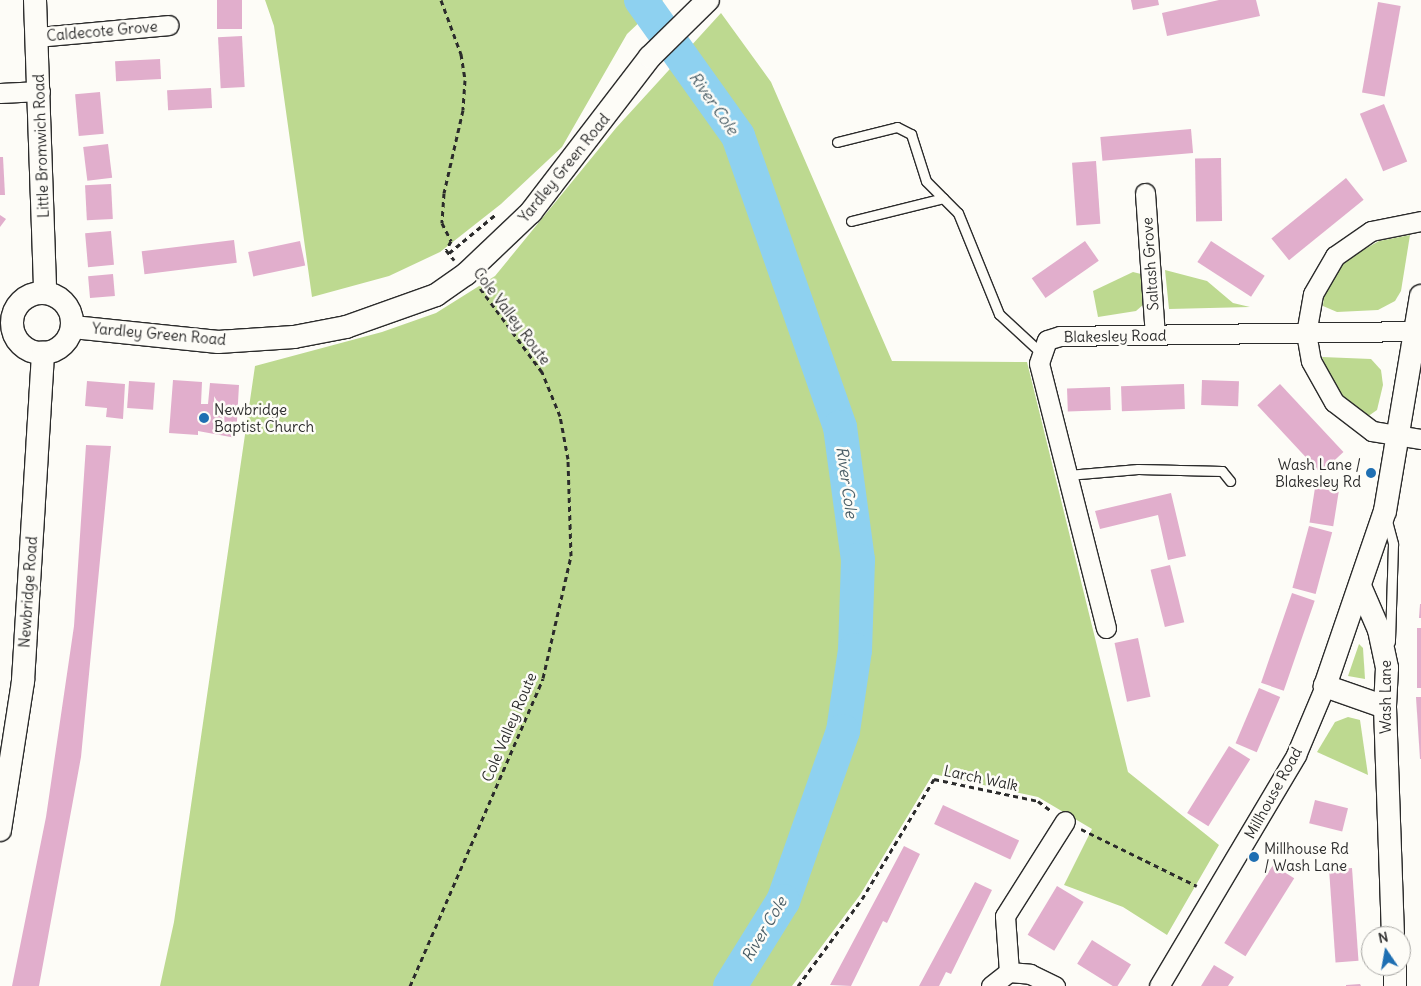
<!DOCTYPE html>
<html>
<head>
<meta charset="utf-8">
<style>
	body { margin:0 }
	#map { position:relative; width:1421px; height:986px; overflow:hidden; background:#fdfcf7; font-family:Delius,sans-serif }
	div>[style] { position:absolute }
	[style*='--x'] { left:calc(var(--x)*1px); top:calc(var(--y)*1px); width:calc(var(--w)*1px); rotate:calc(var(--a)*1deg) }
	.green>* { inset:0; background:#bdd990 }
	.river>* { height:34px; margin:-17px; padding:0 17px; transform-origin:17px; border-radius:17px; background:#8ed1f0 }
	.building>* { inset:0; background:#e1aecc; transform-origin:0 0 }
	.path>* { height:3px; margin-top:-1.5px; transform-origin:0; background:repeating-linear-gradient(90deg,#2b2b2b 0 5px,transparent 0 9px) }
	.roads { filter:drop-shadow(1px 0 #2b2b2b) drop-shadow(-1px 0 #2b2b2b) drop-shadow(0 1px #2b2b2b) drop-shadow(0 -1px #2b2b2b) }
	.service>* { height:9px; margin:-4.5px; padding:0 4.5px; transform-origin:4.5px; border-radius:4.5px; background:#fdfcf7 }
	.minor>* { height:19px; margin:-9.5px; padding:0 9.5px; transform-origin:9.5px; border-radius:9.5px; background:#fdfcf7 }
	.tertiary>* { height:22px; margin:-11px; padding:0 11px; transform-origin:11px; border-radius:11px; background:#fdfcf7 }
	.tertiary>.ring { margin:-11px; padding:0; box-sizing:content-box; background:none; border:22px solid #fdfcf7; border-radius:50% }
	.dots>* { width:14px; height:14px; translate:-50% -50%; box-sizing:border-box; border:2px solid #fdfcf7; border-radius:50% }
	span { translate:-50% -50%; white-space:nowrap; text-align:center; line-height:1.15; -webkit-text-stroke:5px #fdfcf7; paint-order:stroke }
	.street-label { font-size:15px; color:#2b2b2b }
	.poi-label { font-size:15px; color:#2b2b2b }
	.left { translate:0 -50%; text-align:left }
	.right { translate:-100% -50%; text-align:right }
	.water-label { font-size:16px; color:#495d66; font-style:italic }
	.north { position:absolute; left:1361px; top:926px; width:50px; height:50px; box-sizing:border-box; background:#fdfcf7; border:1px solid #a9a8a5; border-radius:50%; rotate:348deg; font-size:14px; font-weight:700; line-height:20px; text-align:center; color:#2b2b2b }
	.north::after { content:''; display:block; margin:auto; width:18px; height:22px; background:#1f6fb2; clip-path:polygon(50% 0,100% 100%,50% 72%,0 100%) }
</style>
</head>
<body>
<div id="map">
	<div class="green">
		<div style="clip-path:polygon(265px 0,663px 0,627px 34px,562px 147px,501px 204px,440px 252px,389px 276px,312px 297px,274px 26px)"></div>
		<div style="clip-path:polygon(721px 13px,771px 82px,892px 361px,1027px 362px,1128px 772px,1219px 845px,1167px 935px,1123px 907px,1064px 885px,1092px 829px,1038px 797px,933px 774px,860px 895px,792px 986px,160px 986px,174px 922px,255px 366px,382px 332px,436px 313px,495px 276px,616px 128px)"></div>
		<div style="clip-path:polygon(1410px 235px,1401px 291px,1395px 301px,1378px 310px,1337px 312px,1323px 306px,1325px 283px,1349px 258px,1379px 241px)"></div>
		<div style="clip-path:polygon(1165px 270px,1207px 281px,1233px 303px,1250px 307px,1169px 309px)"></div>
		<div style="clip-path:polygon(1133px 272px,1141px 274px,1144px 304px,1136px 311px,1098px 317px,1093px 291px)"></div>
		<div style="clip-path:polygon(1322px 357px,1371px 359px,1381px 370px,1383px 385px,1377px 410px,1367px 417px,1353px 411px,1333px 385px)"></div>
		<div style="clip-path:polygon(1359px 644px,1363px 648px,1365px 679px,1348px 676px)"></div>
		<div style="clip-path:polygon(1348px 717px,1360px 720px,1368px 775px,1317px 752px,1335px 722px)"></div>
	</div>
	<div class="river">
		<div style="--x:641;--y:0;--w:167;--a:54.5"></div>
		<div style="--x:738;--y:136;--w:308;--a:70.7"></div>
		<div style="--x:840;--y:427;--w:134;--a:82.3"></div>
		<div style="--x:858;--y:560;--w:90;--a:91.9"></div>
		<div style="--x:855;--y:650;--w:82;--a:98.4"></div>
		<div style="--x:843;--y:731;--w:180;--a:109.4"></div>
		<div style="--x:783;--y:901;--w:100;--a:121.9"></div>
	</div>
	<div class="building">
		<div style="left:217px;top:0;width:25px;height:29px"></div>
		<div style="clip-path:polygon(1131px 0,1158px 0,1159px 5px,1133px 10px)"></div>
		<div style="clip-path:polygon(1219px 0,1256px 0,1260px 16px,1167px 36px,1162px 13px)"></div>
		<div style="left:1378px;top:2px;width:23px;height:92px;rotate:10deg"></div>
		<div style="left:242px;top:36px;width:51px;height:24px;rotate:87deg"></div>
		<div style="left:160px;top:59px;width:20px;height:45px;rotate:87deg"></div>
		<div style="left:211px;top:88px;width:20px;height:44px;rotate:87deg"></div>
		<div style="left:100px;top:92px;width:42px;height:25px;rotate:85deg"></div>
		<div style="left:1384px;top:104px;width:62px;height:26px;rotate:68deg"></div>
		<div style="left:1191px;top:129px;width:24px;height:91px;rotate:85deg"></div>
		<div style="left:108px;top:144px;width:34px;height:25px;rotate:83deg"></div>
		<div style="clip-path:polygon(0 157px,3px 157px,5px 195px,0 195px)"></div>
		<div style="left:1221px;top:158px;width:63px;height:26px;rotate:89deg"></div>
		<div style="left:1096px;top:161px;width:63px;height:24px;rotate:86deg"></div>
		<div style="left:1346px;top:178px;width:28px;height:96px;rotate:51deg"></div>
		<div style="left:111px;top:184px;width:35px;height:26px;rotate:87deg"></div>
		<div style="clip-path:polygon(0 215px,6px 219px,0 227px)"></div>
		<div style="left:111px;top:231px;width:34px;height:26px;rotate:85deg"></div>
		<div style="left:234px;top:240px;width:23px;height:93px;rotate:83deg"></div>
		<div style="left:300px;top:241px;width:25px;height:53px;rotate:78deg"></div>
		<div style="left:1085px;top:241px;width:24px;height:65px;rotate:55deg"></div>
		<div style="left:1211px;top:241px;width:64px;height:25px;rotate:33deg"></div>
		<div style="left:113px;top:274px;width:22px;height:25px;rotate:85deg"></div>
		<div style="clip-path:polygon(173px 380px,202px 382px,201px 404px,208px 404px,210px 383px,239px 385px,236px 438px,198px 431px,198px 435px,169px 433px)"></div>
		<div style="left:1202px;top:380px;width:37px;height:25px;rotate:2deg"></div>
		<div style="clip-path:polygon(87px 381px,125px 384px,123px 419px,106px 417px,107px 408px,85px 406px)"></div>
		<div style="left:129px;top:381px;width:26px;height:27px;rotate:4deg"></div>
		<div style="left:1184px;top:384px;width:25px;height:63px;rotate:88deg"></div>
		<div style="left:1280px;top:384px;width:93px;height:31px;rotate:47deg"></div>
		<div style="left:1110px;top:387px;width:23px;height:43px;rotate:88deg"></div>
		<div style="clip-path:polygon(86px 445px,111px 446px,81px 757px,39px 986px,12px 986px,46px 817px,74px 626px)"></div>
		<div style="left:1315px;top:488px;width:24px;height:35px;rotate:9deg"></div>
		<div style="clip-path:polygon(1171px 493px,1186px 556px,1168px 560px,1158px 515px,1100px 529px,1095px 511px)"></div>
		<div style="left:1309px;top:526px;width:24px;height:64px;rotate:15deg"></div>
		<div style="left:1170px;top:565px;width:59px;height:20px;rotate:76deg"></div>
		<div style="left:1292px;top:593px;width:24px;height:95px;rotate:19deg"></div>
		<div style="clip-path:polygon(1420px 604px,1421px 604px,1421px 618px,1419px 618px)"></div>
		<div style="left:1417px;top:628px;width:4px;height:60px"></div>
		<div style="left:1138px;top:638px;width:60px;height:24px;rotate:78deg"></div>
		<div style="left:1259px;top:688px;width:23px;height:60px;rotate:23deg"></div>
		<div style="clip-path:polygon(1416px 697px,1421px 697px,1421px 759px,1420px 759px)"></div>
		<div style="left:1229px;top:746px;width:25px;height:79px;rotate:32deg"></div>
		<div style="left:1315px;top:800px;width:34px;height:24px;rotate:14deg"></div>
		<div style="left:943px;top:805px;width:84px;height:21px;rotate:25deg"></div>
		<div style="clip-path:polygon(904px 846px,920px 854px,887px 923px,883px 921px,851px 986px,830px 985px)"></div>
		<div style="left:1273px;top:865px;width:25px;height:92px;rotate:32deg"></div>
		<div style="left:1352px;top:868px;width:93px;height:23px;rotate:86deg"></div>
		<div style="clip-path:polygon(975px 882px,992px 890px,951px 974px,946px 972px,939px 986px,919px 986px)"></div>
		<div style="left:1057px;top:886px;width:31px;height:57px;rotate:31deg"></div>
		<div style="left:1092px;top:940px;width:46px;height:28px;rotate:32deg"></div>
		<div style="clip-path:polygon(1214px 965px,1234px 977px,1228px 986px,1201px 986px)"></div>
		<div style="clip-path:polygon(1360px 984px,1361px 986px,1346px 986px,1346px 985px)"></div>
	</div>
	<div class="path">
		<div style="--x:441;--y:0;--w:58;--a:69.7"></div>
		<div style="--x:461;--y:54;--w:26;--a:81"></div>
		<div style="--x:465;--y:80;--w:30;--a:94"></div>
		<div style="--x:463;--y:110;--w:85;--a:102.9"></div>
		<div style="--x:444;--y:193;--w:30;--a:94"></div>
		<div style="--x:442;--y:223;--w:20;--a:63"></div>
		<div style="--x:451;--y:241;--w:10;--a:119"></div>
		<div style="--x:446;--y:250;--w:13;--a:51"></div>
		<div style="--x:449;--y:253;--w:60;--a:-39.6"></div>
		<div style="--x:1081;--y:829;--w:129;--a:26.2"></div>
		<div style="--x:410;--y:986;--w:335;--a:-66.6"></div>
		<div style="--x:543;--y:678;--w:125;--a:-77.1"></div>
		<div style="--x:571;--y:556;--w:97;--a:-91.8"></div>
		<div style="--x:568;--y:459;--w:44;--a:-100.5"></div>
		<div style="--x:560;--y:416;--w:48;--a:-112.2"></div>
		<div style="--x:542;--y:372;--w:104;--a:-126.4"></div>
		<div style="--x:798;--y:986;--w:108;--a:-53.7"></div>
		<div style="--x:862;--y:899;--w:140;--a:-59"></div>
		<div style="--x:934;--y:779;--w:106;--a:11.9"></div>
		<div style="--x:1038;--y:801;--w:15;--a:37"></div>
	</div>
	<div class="roads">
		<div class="service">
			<div style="--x:837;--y:142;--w:62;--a:-14"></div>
			<div style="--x:897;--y:127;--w:16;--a:27"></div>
			<div style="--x:911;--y:134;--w:49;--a:72.3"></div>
			<div style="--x:926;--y:181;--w:45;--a:45"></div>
			<div style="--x:958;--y:213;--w:109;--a:67.9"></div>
			<div style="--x:999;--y:314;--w:56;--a:42.8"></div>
			<div style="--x:851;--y:221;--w:95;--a:-14"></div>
			<div style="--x:1068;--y:475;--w:70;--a:-4.9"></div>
			<div style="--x:1138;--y:469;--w:84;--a:1.4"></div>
			<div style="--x:1222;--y:471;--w:13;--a:51"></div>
			<div style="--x:1387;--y:521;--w:24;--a:75"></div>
			<div style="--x:1393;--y:544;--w:98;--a:91.8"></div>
		</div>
		<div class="minor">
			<div style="--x:37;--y:37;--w:132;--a:-5.2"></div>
			<div style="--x:0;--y:93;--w:40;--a:-2.9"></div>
			<div style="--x:1145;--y:193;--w:142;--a:86"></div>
			<div style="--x:1421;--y:221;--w:51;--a:168.7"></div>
			<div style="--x:1371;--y:231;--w:44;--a:145.2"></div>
			<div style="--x:1335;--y:256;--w:44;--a:120.1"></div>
			<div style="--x:1313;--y:294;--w:40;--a:100"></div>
			<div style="--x:1306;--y:333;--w:28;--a:80"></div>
			<div style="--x:1311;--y:361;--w:47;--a:60.7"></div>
			<div style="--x:1334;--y:402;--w:48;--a:37.3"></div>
			<div style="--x:1372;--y:431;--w:50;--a:9.3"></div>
			<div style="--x:1106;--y:628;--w:273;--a:-104.2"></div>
			<div style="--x:1039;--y:363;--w:24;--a:-71"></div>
			<div style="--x:1047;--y:340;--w:14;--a:-17"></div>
			<div style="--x:1060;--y:336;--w:361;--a:-0.8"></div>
			<div style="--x:1009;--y:972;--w:56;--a:-94.1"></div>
			<div style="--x:1005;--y:916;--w:112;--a:-57.7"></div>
			<div style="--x:991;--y:986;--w:23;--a:-38"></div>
			<div style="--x:1009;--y:972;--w:21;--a:5"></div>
			<div style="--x:1030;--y:974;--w:28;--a:26"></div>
			<div style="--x:1159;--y:986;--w:269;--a:-59.3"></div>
			<div style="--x:1296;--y:755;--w:75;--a:-67.2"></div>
		</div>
		<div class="tertiary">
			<div style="--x:35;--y:0;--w:292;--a:88"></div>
			<div class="ring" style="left:12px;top:293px;width:38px;height:38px"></div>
			<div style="--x:73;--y:327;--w:146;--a:5.9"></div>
			<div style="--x:218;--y:342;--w:76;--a:-3.8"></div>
			<div style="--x:294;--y:337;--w:53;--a:-10.9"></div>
			<div style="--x:346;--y:327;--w:96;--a:-19.6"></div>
			<div style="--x:436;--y:295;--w:37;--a:-35"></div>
			<div style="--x:466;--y:274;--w:90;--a:-43.6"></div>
			<div style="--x:531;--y:212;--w:195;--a:-52.5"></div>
			<div style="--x:650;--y:57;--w:81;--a:-44.5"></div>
			<div style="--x:1360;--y:586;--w:48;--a:66.6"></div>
			<div style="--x:1379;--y:630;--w:39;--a:78"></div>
			<div style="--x:1387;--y:668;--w:39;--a:93"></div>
			<div style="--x:1385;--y:707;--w:229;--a:88"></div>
			<div style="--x:1385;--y:707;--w:64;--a:-160.7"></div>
			<div style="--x:1325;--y:686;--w:185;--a:-71.1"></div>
			<div style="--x:1385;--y:511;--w:218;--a:-80.5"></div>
			<div style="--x:0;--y:830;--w:151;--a:-81.2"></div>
			<div style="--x:23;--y:681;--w:329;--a:-86.5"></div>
			<div style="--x:1395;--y:966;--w:20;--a:90"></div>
		</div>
	</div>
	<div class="dots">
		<div style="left:204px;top:418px;background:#1f6fb2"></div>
		<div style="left:1371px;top:473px;background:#1f6fb2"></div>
		<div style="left:1254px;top:857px;background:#1f6fb2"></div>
	</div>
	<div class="street-label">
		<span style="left:102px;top:31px;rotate:-5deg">Caldecote Grove</span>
		<span style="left:41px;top:146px;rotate:-92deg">Little Bromwich Road</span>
		<span style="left:564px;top:168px;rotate:-51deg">Yardley Green Road</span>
		<span style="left:1150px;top:264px;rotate:-94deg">Saltash Grove</span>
		<span style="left:512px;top:316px;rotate:53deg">Cole Valley Route</span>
		<span style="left:159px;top:334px;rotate:5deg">Yardley Green Road</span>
		<span style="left:1115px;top:336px;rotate:-1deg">Blakesley Road</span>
		<span style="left:28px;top:592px;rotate:-86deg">Newbridge Road</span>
		<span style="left:1386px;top:697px;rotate:-90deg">Wash Lane</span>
		<span style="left:509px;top:727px;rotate:-67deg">Cole Valley Route</span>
		<span style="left:981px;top:778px;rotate:12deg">Larch Walk</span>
		<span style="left:1273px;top:793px;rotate:-61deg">Millhouse Road</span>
	</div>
	<div class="poi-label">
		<span class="left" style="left:214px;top:418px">Newbridge<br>Baptist Church</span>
		<span class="right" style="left:1361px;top:473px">Wash Lane /<br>Blakesley Rd</span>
		<span class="left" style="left:1264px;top:857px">Millhouse Rd<br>/ Wash Lane</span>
	</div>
	<div class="water-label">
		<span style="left:714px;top:103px;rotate:55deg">River Cole</span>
		<span style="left:847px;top:482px;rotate:82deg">River Cole</span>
		<span style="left:764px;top:929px;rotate:-59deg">River Cole</span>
	</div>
	<div class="north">N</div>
</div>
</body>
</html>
